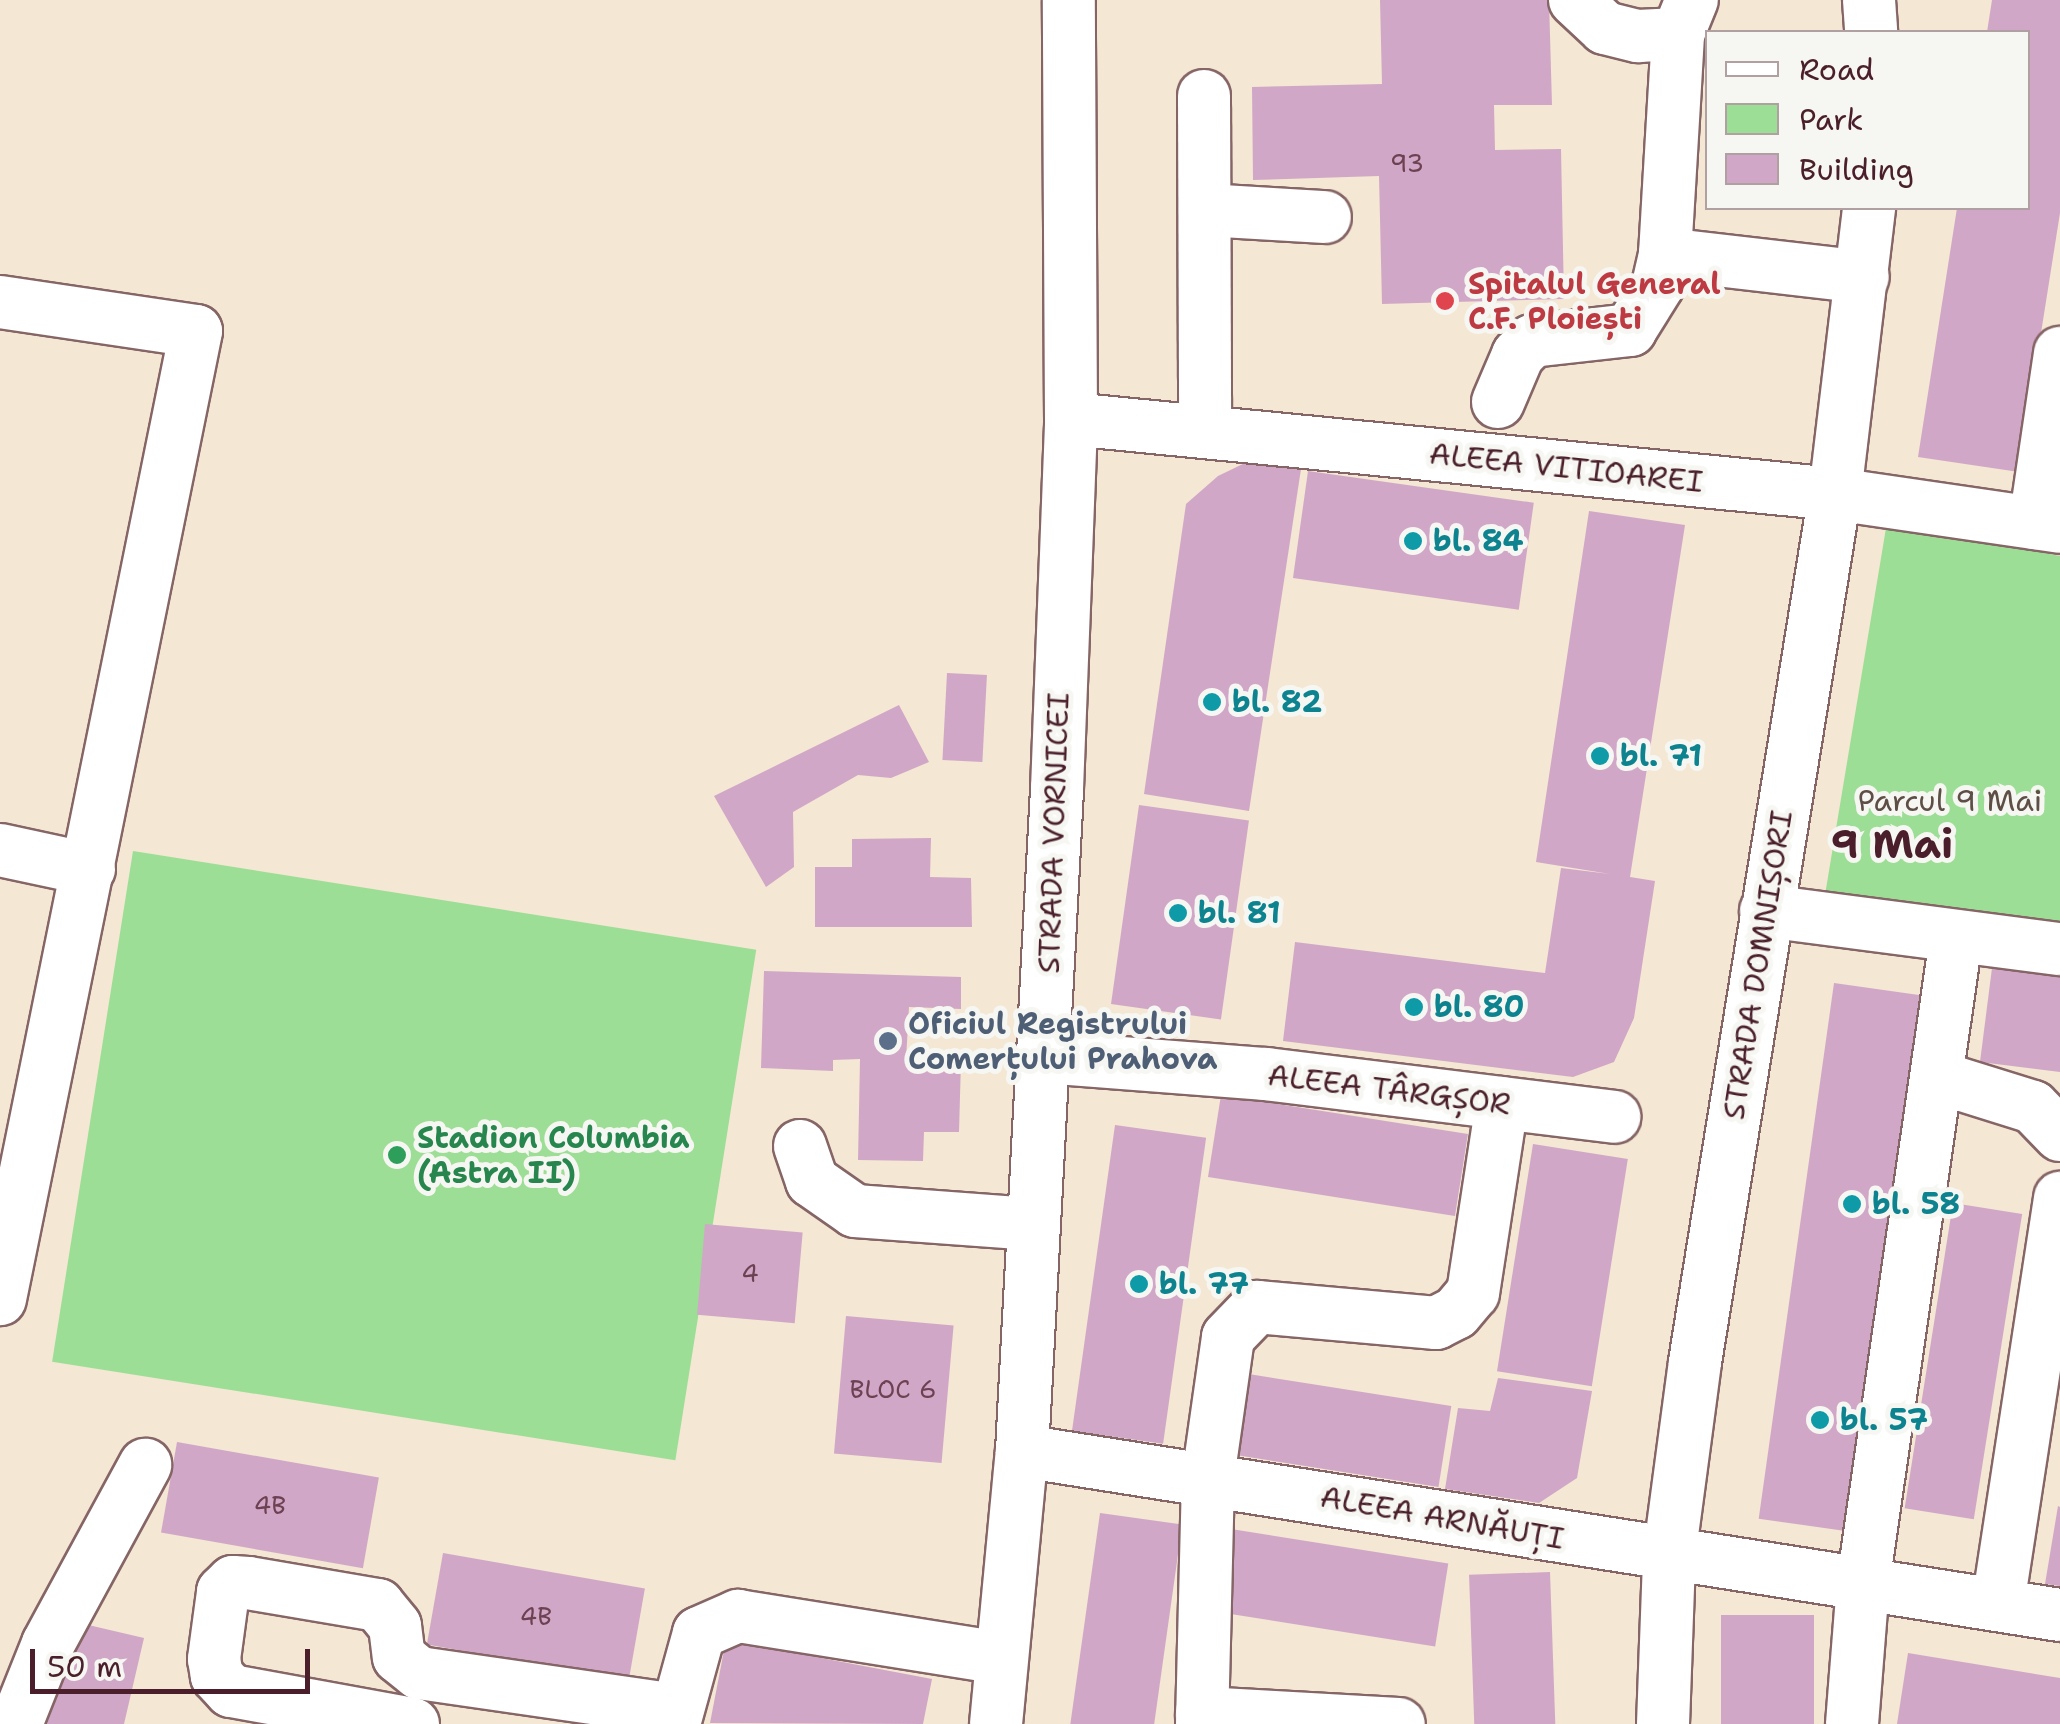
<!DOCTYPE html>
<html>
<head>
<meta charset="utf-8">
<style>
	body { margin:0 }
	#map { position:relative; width:2060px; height:1724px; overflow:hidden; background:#f4e7d3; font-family:"Shantell Sans",sans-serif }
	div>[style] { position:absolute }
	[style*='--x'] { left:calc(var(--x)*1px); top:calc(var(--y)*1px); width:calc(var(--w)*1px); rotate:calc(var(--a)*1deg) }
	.green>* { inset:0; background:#9cde95; transform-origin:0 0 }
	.building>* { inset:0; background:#d1a7c7; transform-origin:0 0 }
	.roads { filter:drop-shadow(2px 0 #866566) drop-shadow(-2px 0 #866566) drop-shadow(0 2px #866566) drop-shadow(0 -2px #866566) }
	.minor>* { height:52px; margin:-26px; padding:0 26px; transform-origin:26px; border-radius:26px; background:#fff }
	.dots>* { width:28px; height:28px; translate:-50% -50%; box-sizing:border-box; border:5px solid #f6f6f2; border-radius:50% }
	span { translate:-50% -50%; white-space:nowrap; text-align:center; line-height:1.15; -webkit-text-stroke:10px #f6f6f2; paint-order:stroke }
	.number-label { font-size:25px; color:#6c4152 }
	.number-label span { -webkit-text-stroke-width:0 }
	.health-label { font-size:30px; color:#be3a42; font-weight:700 }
	.left { translate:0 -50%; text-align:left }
	.street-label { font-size:30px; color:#4a1f2b }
	.culture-label { font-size:30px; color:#0d838f; font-weight:700 }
	.park-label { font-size:30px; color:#5e4f46 }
	.service-label { font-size:30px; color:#4e5e75; font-weight:700 }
	.leisure-label { font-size:30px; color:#27864d; font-weight:700 }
	.district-label { font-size:40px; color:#4a1f2b; font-weight:700 }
	.legend { position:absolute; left:1705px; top:30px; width:325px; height:180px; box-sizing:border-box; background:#f6f6f2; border:2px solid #b1a0a2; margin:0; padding:12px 18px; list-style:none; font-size:30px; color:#4a1f2b }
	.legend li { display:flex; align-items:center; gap:20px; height:50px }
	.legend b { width:50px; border:2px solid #b1a0a2 }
	.scale { position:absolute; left:30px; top:1649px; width:280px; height:45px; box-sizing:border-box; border:5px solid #4a1f2b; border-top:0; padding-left:12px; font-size:30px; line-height:35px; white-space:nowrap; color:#4a1f2b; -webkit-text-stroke:8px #f6f6f2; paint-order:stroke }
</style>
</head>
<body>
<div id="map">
	<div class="green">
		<div style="clip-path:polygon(1887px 522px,2060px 556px,2060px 925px,1825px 895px)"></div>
		<div style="left:133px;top:851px;width:631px;height:517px;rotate:9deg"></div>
	</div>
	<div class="building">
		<div style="clip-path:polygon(1380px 0,1549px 0,1552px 105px,1494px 105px,1495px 150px,1561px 149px,1564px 299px,1382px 304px,1379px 176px,1253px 180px,1252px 87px,1382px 84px)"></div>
		<div style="clip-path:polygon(1992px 0,2060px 0,2060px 213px,2019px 472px,1918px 457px,1957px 208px,2028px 208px,2028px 32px,1987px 32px)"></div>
		<div style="clip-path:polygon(1247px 462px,1301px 469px,1249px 811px,1144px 794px,1186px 504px,1218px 476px)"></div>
		<div style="left:1308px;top:471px;width:228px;height:108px;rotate:8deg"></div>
		<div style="clip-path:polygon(1589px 511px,1685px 525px,1630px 877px,1655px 881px,1634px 1018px,1614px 1062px,1573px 1077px,1283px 1041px,1295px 942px,1545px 973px,1561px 868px,1610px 874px,1536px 862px)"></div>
		<div style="left:947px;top:673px;width:40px;height:87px;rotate:3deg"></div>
		<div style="clip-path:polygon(899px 705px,929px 762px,891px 778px,858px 775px,793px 812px,794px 867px,766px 887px,714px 796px)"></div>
		<div style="left:1139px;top:805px;width:111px;height:201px;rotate:8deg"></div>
		<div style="clip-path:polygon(931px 838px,930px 877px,971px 878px,972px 927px,815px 927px,815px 867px,852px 867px,852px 839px)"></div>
		<div style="clip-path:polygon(1992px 968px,2060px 976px,2060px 1072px,1980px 1062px)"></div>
		<div style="clip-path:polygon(764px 971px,961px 977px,961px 1009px,909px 1007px,906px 1060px,961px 1061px,959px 1132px,924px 1132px,923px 1161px,858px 1160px,860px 1059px,833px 1060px,833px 1071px,761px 1068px)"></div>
		<div style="left:1834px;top:983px;width:100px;height:541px;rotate:8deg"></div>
		<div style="left:1221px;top:1095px;width:250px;height:83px;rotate:9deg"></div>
		<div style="left:1115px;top:1125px;width:92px;height:309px;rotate:8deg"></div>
		<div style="left:1533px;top:1144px;width:96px;height:230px;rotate:9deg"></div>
		<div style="left:1953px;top:1203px;width:70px;height:309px;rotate:9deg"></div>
		<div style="left:705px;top:1224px;width:98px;height:91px;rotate:5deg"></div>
		<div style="left:846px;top:1316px;width:108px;height:138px;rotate:5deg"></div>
		<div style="left:1236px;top:1372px;width:218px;height:82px;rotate:9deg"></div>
		<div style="clip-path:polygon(1498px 1378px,1592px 1391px,1577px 1478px,1539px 1503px,1445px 1489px,1458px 1408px,1490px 1411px)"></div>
		<div style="left:177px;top:1442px;width:205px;height:92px;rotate:10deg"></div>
		<div style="clip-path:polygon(2058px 1506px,2060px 1507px,2060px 1586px,2045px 1584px)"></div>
		<div style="left:1100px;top:1513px;width:83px;height:213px;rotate:8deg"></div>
		<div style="left:1231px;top:1529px;width:220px;height:84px;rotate:9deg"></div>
		<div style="left:443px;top:1553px;width:205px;height:93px;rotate:10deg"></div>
		<div style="left:1550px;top:1572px;width:152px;height:81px;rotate:88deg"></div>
		<div style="left:1721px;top:1615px;width:93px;height:109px"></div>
		<div style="clip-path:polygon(67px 1620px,144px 1638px,124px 1724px,42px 1724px)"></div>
		<div style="clip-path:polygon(726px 1640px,932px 1679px,923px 1724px,710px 1723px)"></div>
		<div style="clip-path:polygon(1908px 1653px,2060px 1678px,2060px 1724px,1897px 1724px)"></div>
	</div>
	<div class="roads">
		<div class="minor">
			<div style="--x:1575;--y:0;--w:41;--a:43"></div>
			<div style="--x:1605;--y:28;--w:34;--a:14"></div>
			<div style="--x:1638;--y:36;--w:40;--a:-2.9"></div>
			<div style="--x:1869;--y:0;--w:32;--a:86"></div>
			<div style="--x:1204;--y:96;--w:336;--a:89.8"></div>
			<div style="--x:1206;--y:210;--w:119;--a:3.4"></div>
			<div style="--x:1665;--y:254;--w:220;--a:-86.6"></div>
			<div style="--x:1678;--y:34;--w:37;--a:-68"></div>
			<div style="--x:0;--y:302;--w:198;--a:8.4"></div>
			<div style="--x:196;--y:331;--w:988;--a:101.45"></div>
			<div style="--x:1498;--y:402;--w:51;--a:-66.9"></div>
			<div style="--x:1518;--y:355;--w:20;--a:-45"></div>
			<div style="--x:1532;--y:341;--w:99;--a:-6.4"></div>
			<div style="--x:1630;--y:330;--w:53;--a:-58.1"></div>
			<div style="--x:1658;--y:285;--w:32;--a:-77"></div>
			<div style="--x:1665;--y:254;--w:199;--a:6.6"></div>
			<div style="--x:1071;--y:419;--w:768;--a:5.61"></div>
			<div style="--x:1835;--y:494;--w:227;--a:8.3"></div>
			<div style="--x:2035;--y:523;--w:172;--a:-81.6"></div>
			<div style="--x:0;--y:850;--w:91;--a:12.1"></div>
			<div style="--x:1766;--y:911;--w:296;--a:7.4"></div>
			<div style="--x:1044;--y:1057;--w:223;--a:4.4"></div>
			<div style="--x:1266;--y:1074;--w:351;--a:7"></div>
			<div style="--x:1940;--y:1078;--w:97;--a:17.3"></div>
			<div style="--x:2033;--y:1107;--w:39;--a:46"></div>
			<div style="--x:800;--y:1146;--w:37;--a:71"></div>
			<div style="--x:812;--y:1181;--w:52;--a:34.9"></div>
			<div style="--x:855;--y:1211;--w:179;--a:4.2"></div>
			<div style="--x:1022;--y:1451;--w:1051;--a:8.98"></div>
			<div style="--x:1998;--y:1604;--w:411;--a:-81.3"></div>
			<div style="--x:1202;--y:1713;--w:197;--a:3.2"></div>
			<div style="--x:16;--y:1724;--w:86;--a:-68.2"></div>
			<div style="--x:48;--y:1644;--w:204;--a:-61.5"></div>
			<div style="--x:413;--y:1724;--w:185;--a:-169.7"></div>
			<div style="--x:231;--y:1691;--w:21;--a:-133"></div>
			<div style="--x:217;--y:1676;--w:17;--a:-100"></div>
			<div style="--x:214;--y:1659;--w:68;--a:-82.3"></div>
			<div style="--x:223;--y:1592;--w:14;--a:-45"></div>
			<div style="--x:233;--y:1582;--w:15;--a:4"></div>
			<div style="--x:248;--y:1583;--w:132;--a:9.6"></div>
			<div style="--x:378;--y:1605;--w:27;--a:51"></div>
			<div style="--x:395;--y:1626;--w:31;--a:83"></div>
			<div style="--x:399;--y:1657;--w:26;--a:39"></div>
			<div style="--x:419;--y:1673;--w:261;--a:8.2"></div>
			<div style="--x:674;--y:1724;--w:94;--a:-74.6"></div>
			<div style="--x:699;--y:1633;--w:43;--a:-23.6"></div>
			<div style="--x:738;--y:1616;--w:266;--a:9.1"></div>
			<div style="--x:996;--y:1724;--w:274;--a:-84.6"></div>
			<div style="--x:1022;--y:1451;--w:663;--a:-86.97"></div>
			<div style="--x:1057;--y:789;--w:370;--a:-87.8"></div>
			<div style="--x:1071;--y:419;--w:419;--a:-90.3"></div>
			<div style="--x:1202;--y:1724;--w:246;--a:-88.6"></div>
			<div style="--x:1208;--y:1478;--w:142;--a:-81.9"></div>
			<div style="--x:1228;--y:1337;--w:42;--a:-46"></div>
			<div style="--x:1257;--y:1307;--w:180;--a:5.1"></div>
			<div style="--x:1436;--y:1323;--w:22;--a:-27"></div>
			<div style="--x:1456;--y:1313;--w:26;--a:-50"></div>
			<div style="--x:1473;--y:1293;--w:192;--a:-81.3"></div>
			<div style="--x:1663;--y:1724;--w:167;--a:-87.9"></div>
			<div style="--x:1669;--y:1557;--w:197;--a:-82.4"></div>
			<div style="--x:1695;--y:1362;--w:879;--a:-80.84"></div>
			<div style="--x:1835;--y:494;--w:288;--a:-83.2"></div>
			<div style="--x:1852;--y:1724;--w:141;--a:-85.5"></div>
			<div style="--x:1863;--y:1583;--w:651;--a:-81.78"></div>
		</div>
	</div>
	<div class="dots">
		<div style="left:1445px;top:301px;background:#e0444e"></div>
		<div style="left:1413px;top:541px;background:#0f9aa8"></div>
		<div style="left:1212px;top:702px;background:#0f9aa8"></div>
		<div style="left:1600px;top:756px;background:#0f9aa8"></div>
		<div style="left:1178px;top:913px;background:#0f9aa8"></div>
		<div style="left:1414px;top:1007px;background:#0f9aa8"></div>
		<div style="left:888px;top:1041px;background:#5c6f8a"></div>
		<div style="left:397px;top:1155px;background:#2e9e5b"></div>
		<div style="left:1852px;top:1204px;background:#0f9aa8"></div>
		<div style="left:1139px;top:1284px;background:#0f9aa8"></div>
		<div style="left:1820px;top:1420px;background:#0f9aa8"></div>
	</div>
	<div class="number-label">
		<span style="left:1407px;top:163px">93</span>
		<span style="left:750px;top:1273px">4</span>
		<span style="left:893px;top:1389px">BLOC 6</span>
		<span style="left:270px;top:1505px">4B</span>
		<span style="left:536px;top:1616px">4B</span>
	</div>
	<div class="health-label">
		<span class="left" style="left:1468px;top:301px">Spitalul General<br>C.F. Ploiești</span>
	</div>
	<div class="street-label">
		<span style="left:1566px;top:468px;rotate:6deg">ALEEA VITIOAREI</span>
		<span style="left:1054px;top:833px;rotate:-88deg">STRADA VORNICEI</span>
		<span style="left:1758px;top:965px;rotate:-81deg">STRADA DOMNIȘORI</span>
		<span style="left:1389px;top:1090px;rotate:7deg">ALEEA TÂRGȘOR</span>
		<span style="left:1442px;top:1518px;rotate:10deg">ALEEA ARNĂUȚI</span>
	</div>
	<div class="culture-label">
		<span class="left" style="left:1433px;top:541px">bl. 84</span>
		<span class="left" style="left:1232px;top:702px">bl. 82</span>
		<span class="left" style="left:1620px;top:756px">bl. 71</span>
		<span class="left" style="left:1198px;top:913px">bl. 81</span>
		<span class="left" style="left:1434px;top:1007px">bl. 80</span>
		<span class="left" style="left:1872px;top:1204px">bl. 58</span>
		<span class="left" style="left:1159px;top:1284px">bl. 77</span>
		<span class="left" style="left:1840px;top:1420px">bl. 57</span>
	</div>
	<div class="park-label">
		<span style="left:1950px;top:801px">Parcul 9 Mai</span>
	</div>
	<div class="service-label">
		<span class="left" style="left:908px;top:1041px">Oficiul Registrului<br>Comerțului Prahova</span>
	</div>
	<div class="leisure-label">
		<span class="left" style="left:417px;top:1155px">Stadion Columbia<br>(Astra II)</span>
	</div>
	<div class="district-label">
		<span style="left:1892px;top:844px">9 Mai</span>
	</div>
	<ul class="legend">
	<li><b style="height:12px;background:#fff"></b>Road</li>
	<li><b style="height:28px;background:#9cde95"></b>Park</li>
	<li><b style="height:28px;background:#d1a7c7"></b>Building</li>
	</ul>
	<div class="scale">50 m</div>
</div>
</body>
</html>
